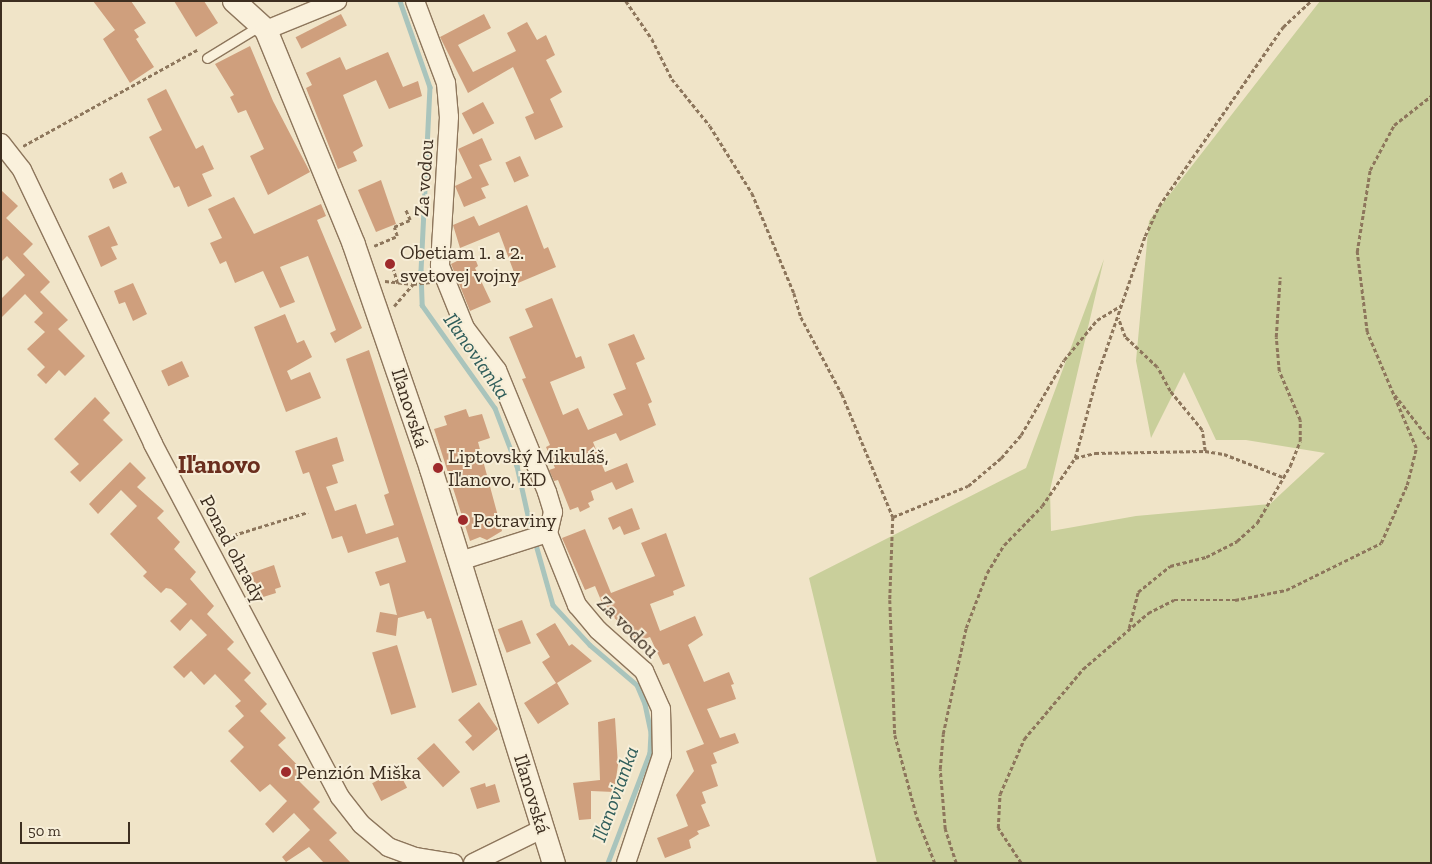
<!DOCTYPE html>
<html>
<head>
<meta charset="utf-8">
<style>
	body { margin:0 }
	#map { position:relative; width:1432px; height:864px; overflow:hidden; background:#f0e4c8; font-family:"Zilla Slab",serif }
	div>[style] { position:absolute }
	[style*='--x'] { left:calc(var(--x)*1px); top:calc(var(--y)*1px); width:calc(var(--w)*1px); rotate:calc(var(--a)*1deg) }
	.green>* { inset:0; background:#c9cf9b }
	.stream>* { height:4.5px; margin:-2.25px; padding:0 2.25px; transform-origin:2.25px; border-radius:2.25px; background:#a9c4bc }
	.building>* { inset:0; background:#cf9f7d; transform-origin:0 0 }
	.path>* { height:2.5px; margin-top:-1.25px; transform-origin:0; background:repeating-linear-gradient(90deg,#8d765c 0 4px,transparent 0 6.5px) }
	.roads { filter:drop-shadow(1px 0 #8d765c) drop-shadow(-1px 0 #8d765c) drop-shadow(0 1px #8d765c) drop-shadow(0 -1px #8d765c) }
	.service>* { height:9px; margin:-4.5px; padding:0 4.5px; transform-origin:4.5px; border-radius:4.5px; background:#faf1dc }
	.minor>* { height:18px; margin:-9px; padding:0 9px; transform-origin:9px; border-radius:9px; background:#faf1dc }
	.tertiary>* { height:22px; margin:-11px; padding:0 11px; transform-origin:11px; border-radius:11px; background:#faf1dc }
	.dots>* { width:14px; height:14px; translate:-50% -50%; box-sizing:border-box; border:2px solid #f7eed8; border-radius:50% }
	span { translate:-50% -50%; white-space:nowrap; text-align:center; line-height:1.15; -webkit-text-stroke:4px #f7eed8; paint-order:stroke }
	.street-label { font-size:20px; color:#3d2e20 }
	.poi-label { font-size:20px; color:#3d2e20 }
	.left { translate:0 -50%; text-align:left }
	.water-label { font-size:21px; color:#2f5d5a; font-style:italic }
	.district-label { font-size:25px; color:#6b2e1e; font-weight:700 }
	.frame { position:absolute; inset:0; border:2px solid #3d2e20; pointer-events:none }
	.scale { position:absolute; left:20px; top:822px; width:110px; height:22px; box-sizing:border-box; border:2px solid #3d2e20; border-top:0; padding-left:6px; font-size:15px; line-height:18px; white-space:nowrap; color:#3d2e20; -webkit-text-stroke:4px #f7eed8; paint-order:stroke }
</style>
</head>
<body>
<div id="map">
	<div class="green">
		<div style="clip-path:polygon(1320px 1px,1431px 1px,1431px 863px,877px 863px,809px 578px,1026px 468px,1104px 259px,1050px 490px,1051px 531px,1136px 516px,1270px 504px,1325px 453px,1246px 440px,1216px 440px,1184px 372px,1151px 438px,1136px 361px,1149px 221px)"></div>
	</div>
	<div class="stream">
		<div style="--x:400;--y:1;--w:91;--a:70.8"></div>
		<div style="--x:430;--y:87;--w:184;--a:92.8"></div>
		<div style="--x:421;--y:271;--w:34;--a:88"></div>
		<div style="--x:422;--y:305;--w:126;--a:54.7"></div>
		<div style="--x:495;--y:408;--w:62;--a:69.2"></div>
		<div style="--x:517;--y:466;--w:69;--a:77.4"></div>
		<div style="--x:535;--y:541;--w:66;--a:74.3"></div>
		<div style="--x:553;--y:605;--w:54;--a:47.2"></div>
		<div style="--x:590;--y:645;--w:62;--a:40.4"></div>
		<div style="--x:637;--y:685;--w:21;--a:67"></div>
		<div style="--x:645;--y:704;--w:30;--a:78"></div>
		<div style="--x:651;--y:733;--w:20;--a:93"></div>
		<div style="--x:650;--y:753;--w:118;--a:110.9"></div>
	</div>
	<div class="building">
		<div style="clip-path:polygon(93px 1px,131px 1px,146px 23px,134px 30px,139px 37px,136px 39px,154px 67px,130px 83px,103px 39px,115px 30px)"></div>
		<div style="clip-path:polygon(174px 1px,204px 1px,218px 23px,196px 37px)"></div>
		<div style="left:341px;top:14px;width:13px;height:51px;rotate:63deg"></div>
		<div style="clip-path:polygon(484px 14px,491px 28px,458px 45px,473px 72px,516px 51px,507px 33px,527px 22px,537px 40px,546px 35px,555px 55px,546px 60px,562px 92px,550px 99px,563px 127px,535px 140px,525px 117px,534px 113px,513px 67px,468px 93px,440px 37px)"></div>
		<div style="clip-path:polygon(250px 46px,273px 101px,310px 172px,268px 195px,250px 156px,264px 149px,246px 110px,238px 113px,230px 97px,234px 95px,215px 64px)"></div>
		<div style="clip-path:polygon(388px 52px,403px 87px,418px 81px,422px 96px,389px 109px,376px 80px,343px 95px,363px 146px,353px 152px,357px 161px,338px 169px,306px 88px,312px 85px,306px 73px,340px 57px,346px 70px)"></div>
		<div style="clip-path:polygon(166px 89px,196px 149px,203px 145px,214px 169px,202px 174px,212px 196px,188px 207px,179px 186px,174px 188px,149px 137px,162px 130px,147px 99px)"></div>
		<div style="left:483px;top:102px;width:24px;height:24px;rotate:62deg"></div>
		<div style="clip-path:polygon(482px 138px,492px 160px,479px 165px,489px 185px,481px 188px,486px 198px,464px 207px,455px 186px,472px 178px,458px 149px)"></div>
		<div style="left:520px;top:156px;width:22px;height:16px;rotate:66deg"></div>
		<div style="clip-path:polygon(122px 172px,127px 183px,113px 189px,109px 179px)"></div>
		<div style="clip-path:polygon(381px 180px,396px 224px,376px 232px,358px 190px)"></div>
		<div style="clip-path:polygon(1px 190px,18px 206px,6px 218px,33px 244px,23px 254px,50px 282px,40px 292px,68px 320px,58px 329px,85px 356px,65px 376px,59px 370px,46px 384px,37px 375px,45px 367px,27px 349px,45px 332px,34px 322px,43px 313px,25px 294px,1px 318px,1px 299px,25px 275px,7px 256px,1px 262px)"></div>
		<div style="clip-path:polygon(234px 197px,254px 234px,321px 204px,326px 216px,317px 220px,362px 328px,335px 343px,330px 333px,336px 330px,308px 256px,280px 267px,295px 302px,280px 308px,263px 271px,235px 283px,226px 261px,220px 264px,210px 243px,222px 238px,208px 209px)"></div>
		<div style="clip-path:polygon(527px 205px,544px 249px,548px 247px,556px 267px,518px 283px,499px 232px,460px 248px,453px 225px,474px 216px,479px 226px)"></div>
		<div style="clip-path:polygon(109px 226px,118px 245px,111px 247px,117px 259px,101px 267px,88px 236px)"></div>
		<div style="clip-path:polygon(473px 253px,478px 266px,475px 268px,491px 302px,470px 311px,451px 264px)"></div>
		<div style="clip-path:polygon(133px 283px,147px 314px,133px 321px,125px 302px,119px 304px,114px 291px)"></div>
		<div style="clip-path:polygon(552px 298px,576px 358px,581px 356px,585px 368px,550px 382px,563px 415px,578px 408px,588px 430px,623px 415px,613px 394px,626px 389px,608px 344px,634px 334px,645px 359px,636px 363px,652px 402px,648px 404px,656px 425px,620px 441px,616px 433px,593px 442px,605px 472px,627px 463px,634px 482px,616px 490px,612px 482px,591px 491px,594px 500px,588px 503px,590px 507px,580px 512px,578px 507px,570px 510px,558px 480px,554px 481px,549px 470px,555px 468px,546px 447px,550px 445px,522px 379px,526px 378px,509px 337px,533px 327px,525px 309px)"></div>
		<div style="clip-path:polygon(285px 314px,297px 343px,304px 340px,312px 357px,287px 371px,291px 380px,310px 372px,321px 398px,286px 412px,254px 327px)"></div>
		<div style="clip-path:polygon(369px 350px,477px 685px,452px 693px,431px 618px,427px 619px,424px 611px,398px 618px,396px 636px,376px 632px,380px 612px,397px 615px,389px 583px,380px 586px,375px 572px,406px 562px,398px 537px,348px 553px,342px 536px,332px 539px,309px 472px,303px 474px,295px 451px,337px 437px,344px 461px,332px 465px,338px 483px,326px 487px,335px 511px,356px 504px,366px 534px,394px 525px,384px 495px,389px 493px,346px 359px)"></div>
		<div style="left:182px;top:361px;width:17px;height:23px;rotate:65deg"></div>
		<div style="clip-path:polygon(95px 397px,110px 413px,103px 420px,123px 440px,80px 482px,70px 472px,79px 464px,54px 439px)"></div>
		<div style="clip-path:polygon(466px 409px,469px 417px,482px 414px,490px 438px,478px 442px,502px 531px,487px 540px,480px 537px,470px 541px,434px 429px,447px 425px,444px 416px)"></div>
		<div style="clip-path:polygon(130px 462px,146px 478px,137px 487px,164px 511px,157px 518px,180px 542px,174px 549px,196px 572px,190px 579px,214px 606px,207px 614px,234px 642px,227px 649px,251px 673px,244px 680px,267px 704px,260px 711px,286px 738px,278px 745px,304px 772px,297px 779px,320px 802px,313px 809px,337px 833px,329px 840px,351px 863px,324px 863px,309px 847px,286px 862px,282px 857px,310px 830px,294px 813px,273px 833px,265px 824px,287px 801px,270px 784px,260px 792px,230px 761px,244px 747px,228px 731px,244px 716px,235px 706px,241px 701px,215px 674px,204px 685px,191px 671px,184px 678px,173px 667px,207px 635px,191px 619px,180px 631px,170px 621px,187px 604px,171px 589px,166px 588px,161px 593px,143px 576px,147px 572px,110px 534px,137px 506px,121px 490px,98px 514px,89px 504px)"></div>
		<div style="clip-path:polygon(632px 508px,640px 529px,624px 535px,620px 526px,613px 530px,608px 518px)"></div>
		<div style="clip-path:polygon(585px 529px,611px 593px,655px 576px,641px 543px,666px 533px,685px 586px,673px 591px,674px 595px,650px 604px,660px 631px,695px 616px,703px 635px,688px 645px,704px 682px,729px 672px,734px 684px,731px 685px,736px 699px,707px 709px,720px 738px,735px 733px,739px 743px,713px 753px,717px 763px,711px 765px,718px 786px,702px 792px,706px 803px,701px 805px,710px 826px,697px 831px,699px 834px,689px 840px,691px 848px,665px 858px,657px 838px,688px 826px,676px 795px,694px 771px,686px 751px,704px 744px,669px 663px,663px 665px,650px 637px,636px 642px,632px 633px,612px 616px,608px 617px,595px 586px,585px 590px,562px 538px)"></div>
		<div style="clip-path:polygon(274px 565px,281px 587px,275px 589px,276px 593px,260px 598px,251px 573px)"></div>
		<div style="left:522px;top:620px;width:25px;height:26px;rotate:69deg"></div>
		<div style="clip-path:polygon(555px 623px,569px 646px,572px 644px,592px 661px,557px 683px,569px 704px,538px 724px,524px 703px,556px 683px,542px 662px,550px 657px,536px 634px)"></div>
		<div style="left:397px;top:645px;width:65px;height:26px;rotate:73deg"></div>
		<div style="clip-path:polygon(479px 702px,498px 729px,473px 751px,465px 742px,472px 736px,458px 720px)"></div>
		<div style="clip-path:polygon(615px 718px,618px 765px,614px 792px,591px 791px,591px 819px,579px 820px,573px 783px,600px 780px,598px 722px)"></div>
		<div style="left:434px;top:743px;width:39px;height:23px;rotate:48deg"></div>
		<div style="left:398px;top:770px;width:20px;height:29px;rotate:63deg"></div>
		<div style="clip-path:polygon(485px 783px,486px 787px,495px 784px,500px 802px,477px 809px,470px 788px)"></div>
	</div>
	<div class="path">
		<div style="--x:626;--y:1;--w:46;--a:55.6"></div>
		<div style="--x:652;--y:39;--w:45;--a:63.4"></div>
		<div style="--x:672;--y:79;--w:60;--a:51"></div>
		<div style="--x:710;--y:126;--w:79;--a:57.9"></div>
		<div style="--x:752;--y:193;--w:108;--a:67.2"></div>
		<div style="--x:794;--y:293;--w:25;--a:74"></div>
		<div style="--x:801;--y:317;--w:87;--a:62"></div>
		<div style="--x:842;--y:394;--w:133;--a:67.5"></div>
		<div style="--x:893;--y:517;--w:83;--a:92.1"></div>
		<div style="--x:890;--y:600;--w:135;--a:87.9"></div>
		<div style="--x:895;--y:735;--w:85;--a:75"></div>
		<div style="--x:917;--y:817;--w:49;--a:68.6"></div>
		<div style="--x:23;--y:146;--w:199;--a:-28.9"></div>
		<div style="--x:374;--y:246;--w:25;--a:-23"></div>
		<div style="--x:397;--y:236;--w:9;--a:-108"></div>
		<div style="--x:394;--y:227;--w:17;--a:-24"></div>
		<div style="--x:410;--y:220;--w:12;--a:-114"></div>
		<div style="--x:393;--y:267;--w:17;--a:73"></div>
		<div style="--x:385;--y:281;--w:28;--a:6"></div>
		<div style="--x:394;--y:306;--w:29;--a:-49"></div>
		<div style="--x:413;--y:284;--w:18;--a:-6"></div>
		<div style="--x:1395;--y:395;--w:58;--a:52"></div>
		<div style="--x:1205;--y:451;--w:19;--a:9"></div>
		<div style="--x:1224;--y:454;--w:63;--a:21.3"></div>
		<div style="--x:1075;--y:458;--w:21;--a:-14"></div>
		<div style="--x:1095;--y:453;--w:110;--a:-1"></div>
		<div style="--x:1205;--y:451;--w:21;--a:-98"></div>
		<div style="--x:1202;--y:430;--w:50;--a:-129.4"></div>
		<div style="--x:1170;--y:391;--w:27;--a:-118"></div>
		<div style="--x:1157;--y:367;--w:44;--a:-136.8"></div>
		<div style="--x:1125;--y:337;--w:20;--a:-110"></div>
		<div style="--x:893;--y:517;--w:81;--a:-22.5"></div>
		<div style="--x:968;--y:486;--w:43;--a:-40.3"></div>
		<div style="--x:1001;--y:458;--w:30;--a:-49"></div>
		<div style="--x:1021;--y:435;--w:86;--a:-60.2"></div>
		<div style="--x:1064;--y:360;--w:52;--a:-50.5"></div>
		<div style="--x:1097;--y:320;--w:27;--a:-31"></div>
		<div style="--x:221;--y:539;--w:91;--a:-17.2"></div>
		<div style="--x:1129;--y:628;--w:37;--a:-76"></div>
		<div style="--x:1138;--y:592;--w:41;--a:-39.1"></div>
		<div style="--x:1170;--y:566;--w:37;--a:-14"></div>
		<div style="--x:1206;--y:557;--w:35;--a:-27"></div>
		<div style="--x:1237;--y:541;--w:27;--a:-42"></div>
		<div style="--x:1257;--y:523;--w:66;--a:-59.9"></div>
		<div style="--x:1290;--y:466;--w:27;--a:-68"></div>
		<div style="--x:1300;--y:441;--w:21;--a:-90"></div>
		<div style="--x:1300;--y:420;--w:53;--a:-113.2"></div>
		<div style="--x:1279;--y:371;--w:34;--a:-95"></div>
		<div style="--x:1276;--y:337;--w:60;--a:-86.2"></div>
		<div style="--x:956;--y:863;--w:36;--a:-108"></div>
		<div style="--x:945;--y:829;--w:60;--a:-94.8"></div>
		<div style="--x:940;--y:769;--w:35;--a:-85"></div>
		<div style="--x:943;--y:734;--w:108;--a:-77.8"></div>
		<div style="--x:966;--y:628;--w:59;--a:-69.1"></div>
		<div style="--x:987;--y:573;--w:33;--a:-59"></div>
		<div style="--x:1004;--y:545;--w:54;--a:-45.7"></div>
		<div style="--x:1042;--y:506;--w:58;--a:-55.5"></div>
		<div style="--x:1075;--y:458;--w:85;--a:-75"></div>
		<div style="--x:1097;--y:376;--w:148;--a:-71.1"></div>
		<div style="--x:1145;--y:236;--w:33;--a:-65"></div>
		<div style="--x:1159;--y:206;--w:218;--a:-55.3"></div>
		<div style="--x:1283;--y:27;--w:38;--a:-43"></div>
		<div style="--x:1021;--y:863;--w:42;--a:-123.3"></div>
		<div style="--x:998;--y:828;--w:34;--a:-87"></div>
		<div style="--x:1000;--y:794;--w:60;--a:-66.4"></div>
		<div style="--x:1024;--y:739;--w:92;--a:-49.9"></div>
		<div style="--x:1083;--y:669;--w:86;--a:-40.7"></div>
		<div style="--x:1148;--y:613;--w:29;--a:-27"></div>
		<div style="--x:1174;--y:600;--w:61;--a:0"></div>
		<div style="--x:1235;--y:600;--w:52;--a:-11.1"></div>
		<div style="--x:1286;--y:590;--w:106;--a:-26.3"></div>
		<div style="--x:1381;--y:543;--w:64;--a:-65.9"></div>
		<div style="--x:1407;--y:485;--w:38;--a:-76"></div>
		<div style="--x:1416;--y:448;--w:126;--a:-112.9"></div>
		<div style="--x:1367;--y:332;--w:81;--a:-97.1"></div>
		<div style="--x:1357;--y:252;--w:83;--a:-81"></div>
		<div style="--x:1370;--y:170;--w:51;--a:-61.9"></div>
		<div style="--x:1394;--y:125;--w:47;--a:-38.1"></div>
	</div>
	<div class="roads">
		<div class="service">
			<div style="--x:207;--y:58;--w:63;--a:-31.4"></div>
		</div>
		<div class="minor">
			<div style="--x:415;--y:1;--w:88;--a:69.3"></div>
			<div style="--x:446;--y:83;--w:34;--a:85"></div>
			<div style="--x:449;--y:117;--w:149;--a:93.5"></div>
			<div style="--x:440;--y:266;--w:67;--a:68"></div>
			<div style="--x:465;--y:328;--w:53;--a:52.7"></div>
			<div style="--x:497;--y:370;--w:132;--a:67.7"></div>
			<div style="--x:547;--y:492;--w:21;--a:73"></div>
			<div style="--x:553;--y:512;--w:22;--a:103"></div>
			<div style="--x:548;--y:533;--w:78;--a:68.1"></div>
			<div style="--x:577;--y:605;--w:33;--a:50"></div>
			<div style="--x:598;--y:630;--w:62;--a:41.7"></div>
			<div style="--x:644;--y:671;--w:42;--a:65.9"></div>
			<div style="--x:661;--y:709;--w:46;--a:88.8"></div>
			<div style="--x:662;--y:755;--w:114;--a:108.4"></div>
			<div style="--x:266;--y:30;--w:77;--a:-22.2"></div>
			<div style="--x:1;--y:143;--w:34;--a:52"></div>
			<div style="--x:22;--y:170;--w:304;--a:64.4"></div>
			<div style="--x:153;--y:444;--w:399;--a:62.1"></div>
			<div style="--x:340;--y:797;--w:34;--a:52"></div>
			<div style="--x:361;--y:824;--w:35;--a:40"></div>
			<div style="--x:388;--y:847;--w:29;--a:20"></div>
			<div style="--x:415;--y:857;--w:39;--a:9"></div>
			<div style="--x:460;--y:561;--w:92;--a:-17.7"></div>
			<div style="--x:473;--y:863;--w:77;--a:-26.2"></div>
		</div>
		<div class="tertiary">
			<div style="--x:234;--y:1;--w:43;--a:42.2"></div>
			<div style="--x:266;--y:30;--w:232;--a:67.7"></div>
			<div style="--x:354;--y:245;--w:237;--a:71"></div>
			<div style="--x:431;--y:469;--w:413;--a:72.7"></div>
		</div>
	</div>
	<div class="dots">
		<div style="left:390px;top:264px;background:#9e2a2b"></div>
		<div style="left:438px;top:468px;background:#9e2a2b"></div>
		<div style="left:463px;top:520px;background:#9e2a2b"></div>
		<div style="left:286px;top:772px;background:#9e2a2b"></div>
	</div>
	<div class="street-label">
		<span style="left:424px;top:178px;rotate:-86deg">Za vodou</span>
		<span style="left:410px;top:408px;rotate:72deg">Iľanovská</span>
		<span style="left:233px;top:549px;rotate:62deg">Ponad ohrady</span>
		<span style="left:628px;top:627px;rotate:45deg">Za vodou</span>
		<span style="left:532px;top:794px;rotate:73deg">Iľanovská</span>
	</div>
	<div class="poi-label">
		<span class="left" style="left:400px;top:264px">Obetiam 1. a 2.<br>svetovej vojny</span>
		<span class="left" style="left:448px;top:468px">Liptovský Mikuláš,<br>Iľanovo, KD</span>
		<span class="left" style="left:473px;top:520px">Potraviny</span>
		<span class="left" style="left:296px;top:772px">Penzión Miška</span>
	</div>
	<div class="water-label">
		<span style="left:477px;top:356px;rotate:55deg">Iľanovianka</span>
		<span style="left:615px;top:794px;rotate:-70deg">Iľanovianka</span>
	</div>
	<div class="district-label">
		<span style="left:219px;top:464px">Iľanovo</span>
	</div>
	<div class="frame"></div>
	<div class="scale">50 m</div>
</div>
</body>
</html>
